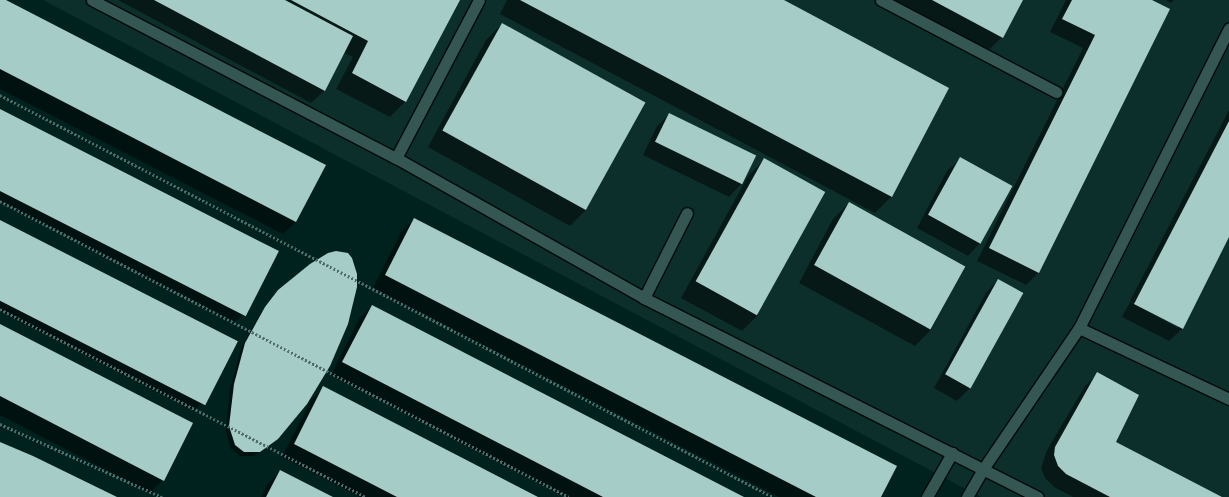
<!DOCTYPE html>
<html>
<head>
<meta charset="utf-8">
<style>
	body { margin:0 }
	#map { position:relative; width:1229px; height:497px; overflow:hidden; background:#00221f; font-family:Overpass,sans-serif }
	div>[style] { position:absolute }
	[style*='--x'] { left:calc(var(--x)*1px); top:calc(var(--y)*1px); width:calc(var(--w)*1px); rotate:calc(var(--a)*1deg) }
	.built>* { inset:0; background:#0d2f2c }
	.shadow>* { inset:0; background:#0007 }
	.building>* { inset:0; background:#a6ccc7; transform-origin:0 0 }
	.path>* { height:2.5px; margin-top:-1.25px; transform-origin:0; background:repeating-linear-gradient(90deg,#506c6a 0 2px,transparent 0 4px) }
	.roads { filter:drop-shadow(1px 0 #000a08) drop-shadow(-1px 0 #000a08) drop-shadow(0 1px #000a08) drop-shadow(0 -1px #000a08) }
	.minor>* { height:11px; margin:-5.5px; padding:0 5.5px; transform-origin:5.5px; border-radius:5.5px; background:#355753 }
	.tertiary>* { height:11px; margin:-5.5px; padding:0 5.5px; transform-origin:5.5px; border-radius:5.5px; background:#355753 }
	span { translate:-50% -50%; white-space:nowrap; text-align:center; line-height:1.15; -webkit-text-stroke:4px #001715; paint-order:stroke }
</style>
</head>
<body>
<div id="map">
	<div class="built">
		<div style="clip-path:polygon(43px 0,1229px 0,1229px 497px,981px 497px)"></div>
	</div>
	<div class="shadow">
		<div style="clip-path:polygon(0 0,4px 0,296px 222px,283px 234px,0 89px)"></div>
		<div style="clip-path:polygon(118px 0,459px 0,406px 101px,390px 117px,336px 89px,353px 57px,344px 53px,324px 91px,311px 103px)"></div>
		<div style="clip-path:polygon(507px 0,782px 0,948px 88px,891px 197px,875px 213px,500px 14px)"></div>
		<div style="clip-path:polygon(886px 0,1022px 0,1002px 37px,986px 53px)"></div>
		<div style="clip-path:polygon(1066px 0,1149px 0,1039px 272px,1026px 285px,977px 261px,1083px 48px,1050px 32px)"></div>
		<div style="clip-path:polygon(1166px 0,1174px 0,1171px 3px)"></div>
		<div style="clip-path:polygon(502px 24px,586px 210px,570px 226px,428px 147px,486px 40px)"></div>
		<div style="clip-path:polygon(1229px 110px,1229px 235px,1182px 329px,1169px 341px,1122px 317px,1130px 302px,1178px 328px,1178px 326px,1130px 301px)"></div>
		<div style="clip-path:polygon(0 111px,248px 309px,235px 322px,0 201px)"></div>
		<div style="clip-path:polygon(670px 114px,743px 182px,729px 197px,643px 155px,657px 126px)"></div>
		<div style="clip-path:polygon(960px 159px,1011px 186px,980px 243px,968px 256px,917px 228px,947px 171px)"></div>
		<div style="clip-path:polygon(764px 160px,758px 315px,742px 331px,681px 298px,748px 176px)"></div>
		<div style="clip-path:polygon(849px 203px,965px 266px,931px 330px,915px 346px,799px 283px,833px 219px)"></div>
		<div style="clip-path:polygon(414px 219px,880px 497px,779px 497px,373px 288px,401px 232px)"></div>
		<div style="clip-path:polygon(0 221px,207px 398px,194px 411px,0 311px)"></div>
		<div style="clip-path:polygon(328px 254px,269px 445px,254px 456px,240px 456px,231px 449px,226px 431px,230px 389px,241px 348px,261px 312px,274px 296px,294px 277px)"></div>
		<div style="clip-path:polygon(998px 280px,970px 388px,957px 401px,934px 388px,986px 293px)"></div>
		<div style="clip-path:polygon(372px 306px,742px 497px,566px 497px,331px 375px,359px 319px)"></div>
		<div style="clip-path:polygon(0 325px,163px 480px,150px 493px,0 415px)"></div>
		<div style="clip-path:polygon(1097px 374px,1114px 443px,1219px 497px,1073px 497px,1054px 487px,1045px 478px,1041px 468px,1047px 450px,1085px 386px)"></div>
		<div style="clip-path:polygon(324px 388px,536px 497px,360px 497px,282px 457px,311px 400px)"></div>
		<div style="clip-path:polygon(280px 471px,331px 497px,261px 497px,268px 484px)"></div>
	</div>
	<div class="building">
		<div style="clip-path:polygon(0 0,6px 0,326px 165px,296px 222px,0 69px)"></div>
		<div style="clip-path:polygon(154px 0,285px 0,353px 36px,325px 91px)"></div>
		<div style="clip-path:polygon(291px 0,460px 0,406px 102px,352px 73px,368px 41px)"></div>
		<div style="clip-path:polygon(520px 0,784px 0,949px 88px,892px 197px)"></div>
		<div style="clip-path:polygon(932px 0,1023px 0,1003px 38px)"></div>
		<div style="clip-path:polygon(1072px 0,1152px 0,1170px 9px,1039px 273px,989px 248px,1095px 35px,1062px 19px)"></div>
		<div style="left:502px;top:23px;width:164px;height:123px;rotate:29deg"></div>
		<div style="left:0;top:109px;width:313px;height:73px;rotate:27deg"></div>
		<div style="left:669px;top:113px;width:97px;height:32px;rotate:26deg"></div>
		<div style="clip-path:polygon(1229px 121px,1229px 237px,1183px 329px,1134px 304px)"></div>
		<div style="left:960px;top:157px;width:60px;height:66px;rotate:29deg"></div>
		<div style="left:764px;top:158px;width:70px;height:141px;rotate:29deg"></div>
		<div style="left:849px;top:202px;width:133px;height:72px;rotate:29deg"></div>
		<div style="clip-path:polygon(414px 218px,897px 466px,881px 497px,816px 497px,385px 275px)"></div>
		<div style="left:0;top:220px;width:267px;height:72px;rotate:27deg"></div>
		<div style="clip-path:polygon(336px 251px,348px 253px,352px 258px,357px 274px,357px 287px,348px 324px,330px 366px,307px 404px,278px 439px,260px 452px,244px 452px,235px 445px,229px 426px,234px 384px,245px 343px,265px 307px,278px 290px,310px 264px,328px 253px)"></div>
		<div style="left:998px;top:279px;width:29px;height:109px;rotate:29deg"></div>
		<div style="clip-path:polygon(372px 305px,744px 497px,603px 497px,342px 362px)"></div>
		<div style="clip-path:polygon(0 324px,193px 423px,164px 481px,0 396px)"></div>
		<div style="clip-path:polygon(1097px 372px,1139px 395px,1116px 442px,1222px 497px,1110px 497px,1066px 474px,1058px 466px,1054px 455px,1055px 447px)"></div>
		<div style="clip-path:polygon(323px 386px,538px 497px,397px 497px,294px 444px)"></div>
		<div style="clip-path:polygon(0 442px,33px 456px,117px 497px,0 497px)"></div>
		<div style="clip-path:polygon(280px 470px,333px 497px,266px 497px)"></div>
	</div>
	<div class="path">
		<div style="--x:0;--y:95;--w:871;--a:27.48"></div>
		<div style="--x:0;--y:201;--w:641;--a:27.48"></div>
		<div style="--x:0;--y:309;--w:411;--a:27.2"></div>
		<div style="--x:0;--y:424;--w:178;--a:24.3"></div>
	</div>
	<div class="roads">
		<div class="minor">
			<div style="--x:92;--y:0;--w:343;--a:27.5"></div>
			<div style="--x:396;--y:158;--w:285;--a:29.4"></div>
			<div style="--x:644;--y:298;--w:441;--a:26.8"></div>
			<div style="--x:881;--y:0;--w:198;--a:27.7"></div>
			<div style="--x:644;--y:298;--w:95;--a:-63.2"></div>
			<div style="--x:1079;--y:328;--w:166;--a:25.3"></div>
			<div style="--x:927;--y:497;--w:51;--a:-60.4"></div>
		</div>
		<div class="tertiary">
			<div style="--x:396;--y:158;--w:178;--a:-62.3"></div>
			<div style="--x:967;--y:497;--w:32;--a:-60"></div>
			<div style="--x:983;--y:469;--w:171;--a:-55.8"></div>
			<div style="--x:1079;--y:328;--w:335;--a:-63.4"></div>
		</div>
	</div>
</div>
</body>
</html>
